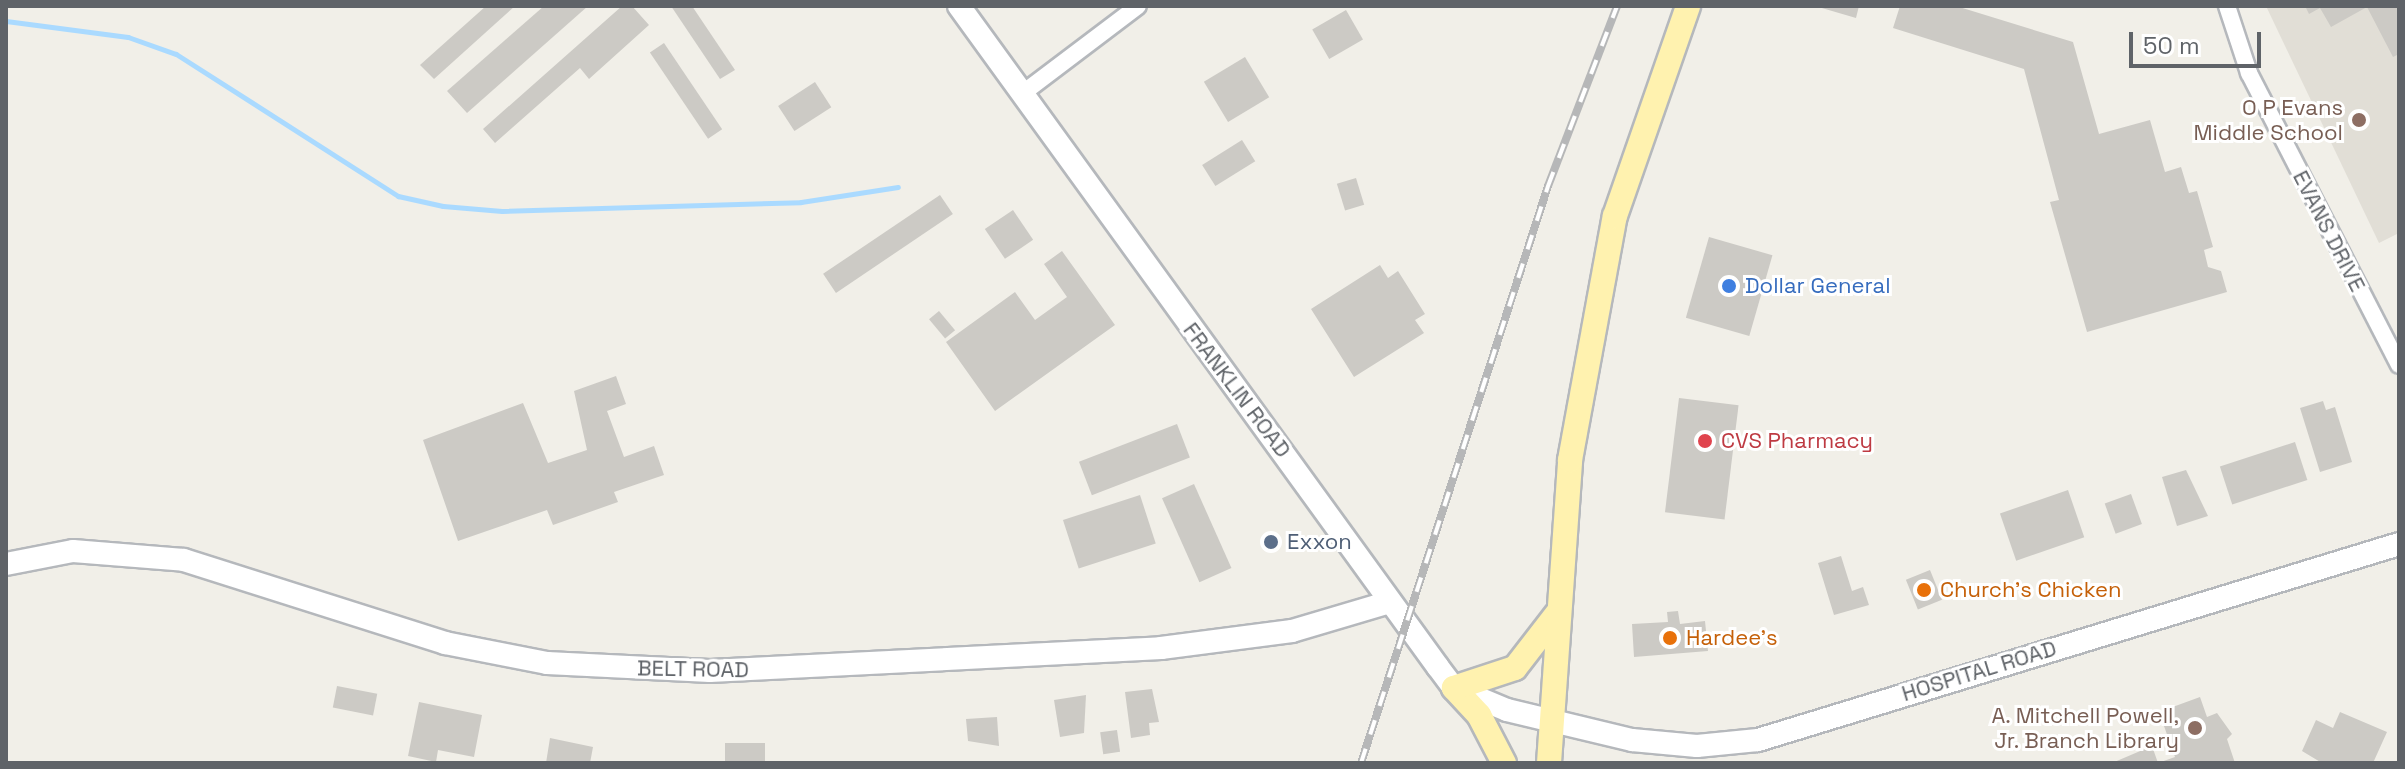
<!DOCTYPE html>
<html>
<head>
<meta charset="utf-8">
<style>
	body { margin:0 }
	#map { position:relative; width:2405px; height:769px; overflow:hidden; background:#f1efe8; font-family:"Space Grotesk",sans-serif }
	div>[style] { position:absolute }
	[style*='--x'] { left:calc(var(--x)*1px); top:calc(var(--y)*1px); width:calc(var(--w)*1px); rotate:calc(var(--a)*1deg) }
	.education>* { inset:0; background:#e1ded6 }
	.stream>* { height:5px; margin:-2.5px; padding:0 2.5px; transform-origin:2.5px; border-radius:2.5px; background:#aadaff }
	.building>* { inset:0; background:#cccac5; transform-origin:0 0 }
	.roads { filter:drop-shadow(2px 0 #b5b8bc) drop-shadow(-2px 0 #b5b8bc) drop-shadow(0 2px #b5b8bc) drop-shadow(0 -2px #b5b8bc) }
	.street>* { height:16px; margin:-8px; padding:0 8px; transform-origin:8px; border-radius:8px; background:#fff }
	.secondary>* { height:22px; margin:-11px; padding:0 11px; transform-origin:11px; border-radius:11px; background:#fff }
	.primary>* { height:24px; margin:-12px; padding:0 12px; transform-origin:12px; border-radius:12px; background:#fff2af }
	.rail>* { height:8px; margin-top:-4px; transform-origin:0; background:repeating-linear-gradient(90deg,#fff 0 15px,#b6b7b8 0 30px); box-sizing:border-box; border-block:2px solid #b6b7b8 }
	.dots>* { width:22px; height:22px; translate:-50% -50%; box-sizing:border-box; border:4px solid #fff; border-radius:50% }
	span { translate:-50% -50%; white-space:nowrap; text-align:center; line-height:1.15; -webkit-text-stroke:6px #fff; paint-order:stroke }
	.education-label { font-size:22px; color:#785e54 }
	.right { translate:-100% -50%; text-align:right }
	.street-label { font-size:22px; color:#5f6368 }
	.shop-label { font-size:22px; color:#366cbe }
	.left { translate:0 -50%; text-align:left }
	.health-label { font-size:22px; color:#be3a42 }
	.service-label { font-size:22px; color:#4e5e75 }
	.food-label { font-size:22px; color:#c56008 }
	.frame { position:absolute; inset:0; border:8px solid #5f6368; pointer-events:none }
	.scale { position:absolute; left:2129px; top:32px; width:132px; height:36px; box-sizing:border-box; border:4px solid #5f6368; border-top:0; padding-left:10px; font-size:24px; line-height:28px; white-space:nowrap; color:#5f6368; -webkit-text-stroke:6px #fff; paint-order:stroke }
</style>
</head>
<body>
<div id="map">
	<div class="education">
		<div style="clip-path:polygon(2266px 6px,2399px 6px,2399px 233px,2379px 243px)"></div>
	</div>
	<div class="stream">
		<div style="--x:6;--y:21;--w:123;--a:7.5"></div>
		<div style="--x:128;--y:37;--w:51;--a:19.5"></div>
		<div style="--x:176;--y:54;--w:264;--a:32.6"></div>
		<div style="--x:398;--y:196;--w:46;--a:12.5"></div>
		<div style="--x:443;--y:206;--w:59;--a:4.8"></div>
		<div style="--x:502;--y:211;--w:299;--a:-1.7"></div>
		<div style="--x:801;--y:202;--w:98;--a:-8.8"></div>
	</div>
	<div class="building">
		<div style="clip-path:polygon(486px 6px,515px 6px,434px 79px,420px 65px)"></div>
		<div style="clip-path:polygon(544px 6px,588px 6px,467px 113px,447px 91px)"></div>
		<div style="clip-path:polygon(622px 6px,632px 6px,649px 25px,589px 79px,580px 68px,495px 143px,483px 129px)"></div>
		<div style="clip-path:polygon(671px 6px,692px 6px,735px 70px,720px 79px)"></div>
		<div style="clip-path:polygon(1815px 6px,1859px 6px,1856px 18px)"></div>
		<div style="clip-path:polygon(1900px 6px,1956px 6px,2073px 42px,2099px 134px,2150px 120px,2165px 172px,2181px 167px,2189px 193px,2197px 191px,2213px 247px,2204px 250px,2208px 267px,2221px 271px,2227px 292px,2087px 332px,2050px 202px,2059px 200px,2024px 69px,1893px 28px)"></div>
		<div style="clip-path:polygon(2305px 6px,2399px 6px,2399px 54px,2393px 57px,2367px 7px,2331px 27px,2320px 8px,2309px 14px)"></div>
		<div style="left:1346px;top:10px;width:34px;height:39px;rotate:60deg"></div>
		<div style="left:664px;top:43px;width:104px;height:17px;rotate:56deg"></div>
		<div style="left:1245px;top:57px;width:47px;height:48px;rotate:59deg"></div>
		<div style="left:815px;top:82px;width:30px;height:44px;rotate:57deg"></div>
		<div style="left:1242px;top:140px;width:25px;height:47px;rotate:58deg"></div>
		<div style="left:1356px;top:178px;width:28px;height:20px;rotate:73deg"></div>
		<div style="left:940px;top:195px;width:23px;height:141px;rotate:56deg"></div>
		<div style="left:1013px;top:210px;width:36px;height:34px;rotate:56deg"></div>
		<div style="left:1709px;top:237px;width:66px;height:84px;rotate:16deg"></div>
		<div style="clip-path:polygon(1062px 251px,1115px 325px,995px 411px,946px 342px,1015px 292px,1035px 320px,1067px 297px,1044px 264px)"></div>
		<div style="clip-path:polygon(1380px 265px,1388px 278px,1398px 271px,1425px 314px,1415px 320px,1424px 333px,1354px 377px,1311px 309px)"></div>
		<div style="left:939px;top:311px;width:25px;height:13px;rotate:50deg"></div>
		<div style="clip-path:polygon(616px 376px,626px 404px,607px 411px,624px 457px,654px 446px,664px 475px,614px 492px,618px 502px,553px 525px,547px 510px,458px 541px,423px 440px,523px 403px,548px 463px,587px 450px,574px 391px)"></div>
		<div style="left:1679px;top:398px;width:60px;height:115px;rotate:7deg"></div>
		<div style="clip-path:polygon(2323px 401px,2326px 410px,2335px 407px,2352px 462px,2320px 472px,2300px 408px)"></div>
		<div style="left:1177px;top:424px;width:36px;height:105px;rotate:69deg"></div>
		<div style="left:2295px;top:442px;width:40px;height:79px;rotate:72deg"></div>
		<div style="clip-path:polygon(2186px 470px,2208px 516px,2177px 526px,2162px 477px)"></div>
		<div style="left:1194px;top:484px;width:92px;height:35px;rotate:66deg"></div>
		<div style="left:2068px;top:490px;width:50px;height:72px;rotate:71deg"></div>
		<div style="left:2131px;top:494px;width:32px;height:28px;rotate:70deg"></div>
		<div style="left:1140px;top:495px;width:51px;height:81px;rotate:72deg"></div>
		<div style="clip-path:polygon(1841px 556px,1852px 591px,1863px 587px,1869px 605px,1834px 615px,1818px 563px)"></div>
		<div style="left:1930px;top:570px;width:32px;height:26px;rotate:68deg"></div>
		<div style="clip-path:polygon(1678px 611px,1680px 624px,1705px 621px,1708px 651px,1634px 657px,1632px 624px,1668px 622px,1667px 612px)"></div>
		<div style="left:337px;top:686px;width:41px;height:22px;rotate:11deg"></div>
		<div style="clip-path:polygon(1152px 689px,1159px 722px,1149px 723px,1150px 735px,1131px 738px,1125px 692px)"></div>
		<div style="clip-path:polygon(1086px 695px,1084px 733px,1060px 737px,1054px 700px)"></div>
		<div style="clip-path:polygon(2200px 697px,2207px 717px,2217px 713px,2232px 734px,2227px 739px,2235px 763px,2112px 763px,2152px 746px,2158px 763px,2175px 757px,2159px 712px)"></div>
		<div style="clip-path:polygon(419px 702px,482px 715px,474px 757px,438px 750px,436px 762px,408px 756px)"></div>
		<div style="clip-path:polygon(2340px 712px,2387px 732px,2373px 763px,2322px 763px,2302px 751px,2316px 720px,2333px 728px)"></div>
		<div style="clip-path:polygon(997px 717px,999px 746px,968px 741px,966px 719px)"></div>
		<div style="left:1117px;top:730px;width:22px;height:17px;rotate:82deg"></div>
		<div style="clip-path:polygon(550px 738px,593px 747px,590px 763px,546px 763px)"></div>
		<div style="left:725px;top:743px;width:40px;height:20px"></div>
	</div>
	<div class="roads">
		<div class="street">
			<div style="--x:2227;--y:6;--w:71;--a:71.8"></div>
			<div style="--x:2249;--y:73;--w:328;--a:62.8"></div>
			<div style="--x:1023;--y:93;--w:144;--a:-37.1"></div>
		</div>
		<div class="secondary">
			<div style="--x:959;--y:6;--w:816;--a:54.07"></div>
			<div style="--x:1438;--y:667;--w:26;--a:53"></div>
			<div style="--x:1454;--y:688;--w:57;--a:22.5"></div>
			<div style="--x:1507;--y:710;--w:129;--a:13.5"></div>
			<div style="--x:1632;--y:740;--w:65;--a:5.3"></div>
			<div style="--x:1697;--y:746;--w:61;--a:-5.6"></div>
			<div style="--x:1758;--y:740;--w:670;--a:-17"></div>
			<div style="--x:6;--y:564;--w:68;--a:-11"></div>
			<div style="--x:73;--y:551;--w:111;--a:4.6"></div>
			<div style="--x:184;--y:560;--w:274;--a:17.6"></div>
			<div style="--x:445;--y:643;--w:104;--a:11.1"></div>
			<div style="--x:547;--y:663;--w:163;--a:2.8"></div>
			<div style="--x:710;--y:671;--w:452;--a:-2.9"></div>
			<div style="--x:1161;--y:648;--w:132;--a:-7.4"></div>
			<div style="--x:1292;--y:631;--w:102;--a:-16.5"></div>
		</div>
		<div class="primary">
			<div style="--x:1504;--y:763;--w:54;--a:-117.5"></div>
			<div style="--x:1479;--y:715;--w:37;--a:-133"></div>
			<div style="--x:1454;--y:688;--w:64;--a:-18.2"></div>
			<div style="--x:1515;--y:668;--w:67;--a:-52.3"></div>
			<div style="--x:1549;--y:763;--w:304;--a:-86"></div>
			<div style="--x:1570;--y:460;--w:248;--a:-79.6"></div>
			<div style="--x:1615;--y:216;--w:222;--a:-70.8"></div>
		</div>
	</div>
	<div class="rail">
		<div style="--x:1361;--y:763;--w:607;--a:-72.04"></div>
		<div style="--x:1548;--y:186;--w:193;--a:-69"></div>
	</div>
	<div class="dots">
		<div style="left:2359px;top:120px;background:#8d6e63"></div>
		<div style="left:1729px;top:286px;background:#3f7fe0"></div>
		<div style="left:1705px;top:441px;background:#e0444e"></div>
		<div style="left:1271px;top:542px;background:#5c6f8a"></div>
		<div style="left:1924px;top:590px;background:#e8710a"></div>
		<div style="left:1670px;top:638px;background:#e8710a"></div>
		<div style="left:2195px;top:728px;background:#8d6e63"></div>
	</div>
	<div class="education-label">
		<span class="right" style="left:2343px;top:120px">O P Evans<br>Middle School</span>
		<span class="right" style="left:2179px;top:728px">A. Mitchell Powell,<br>Jr. Branch Library</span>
	</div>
	<div class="street-label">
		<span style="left:2329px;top:231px;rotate:63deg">EVANS DRIVE</span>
		<span style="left:1237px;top:390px;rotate:53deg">FRANKLIN ROAD</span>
		<span style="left:693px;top:669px;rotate:1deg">BELT ROAD</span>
		<span style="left:1979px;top:671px;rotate:-17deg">HOSPITAL ROAD</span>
	</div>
	<div class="shop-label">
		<span class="left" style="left:1745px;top:286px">Dollar General</span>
	</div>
	<div class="health-label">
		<span class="left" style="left:1721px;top:441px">CVS Pharmacy</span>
	</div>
	<div class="service-label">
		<span class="left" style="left:1287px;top:542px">Exxon</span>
	</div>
	<div class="food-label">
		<span class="left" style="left:1940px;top:590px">Church's Chicken</span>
		<span class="left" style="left:1686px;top:638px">Hardee's</span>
	</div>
	<div class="frame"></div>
	<div class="scale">50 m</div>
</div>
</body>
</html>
